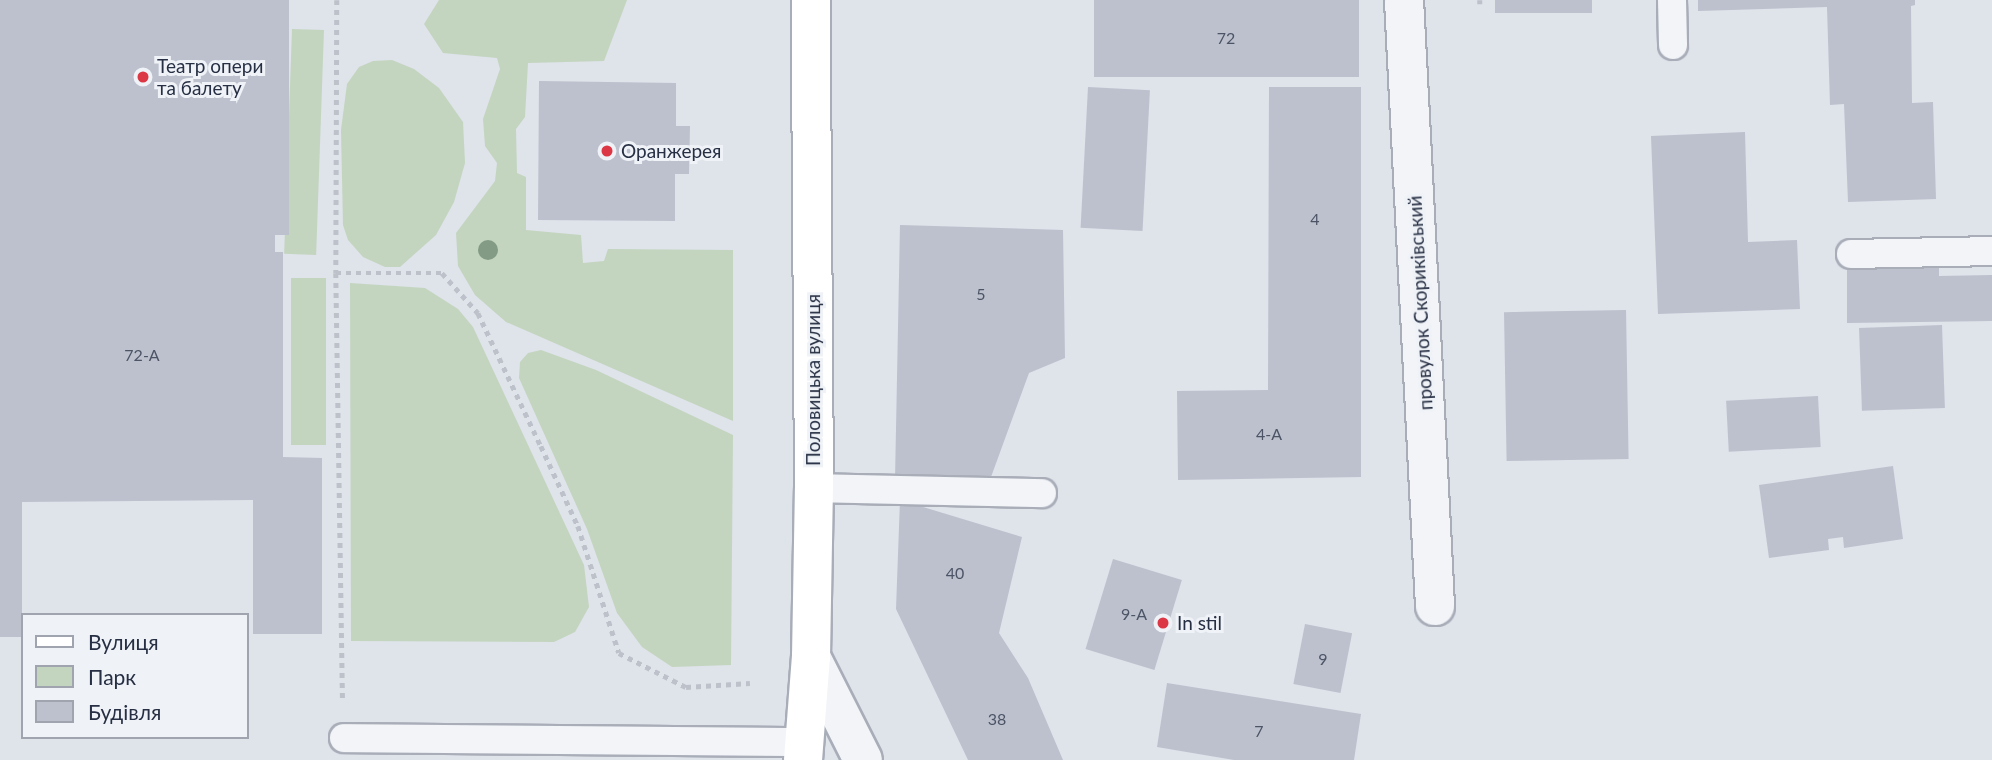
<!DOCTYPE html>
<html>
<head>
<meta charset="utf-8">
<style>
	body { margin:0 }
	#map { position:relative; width:1992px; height:760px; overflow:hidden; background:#dfe3ea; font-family:Lato,sans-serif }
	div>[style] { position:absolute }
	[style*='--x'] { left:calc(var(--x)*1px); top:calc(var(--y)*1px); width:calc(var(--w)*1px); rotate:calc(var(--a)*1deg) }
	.green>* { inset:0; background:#c3d5bf; transform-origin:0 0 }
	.building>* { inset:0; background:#bcc1cd; transform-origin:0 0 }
	.path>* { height:4.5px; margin-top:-2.25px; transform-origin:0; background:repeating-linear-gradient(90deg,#bdc1c9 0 5px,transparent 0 10px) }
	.roads { filter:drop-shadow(2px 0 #a8adb8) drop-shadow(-2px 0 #a8adb8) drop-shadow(0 2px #a8adb8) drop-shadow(0 -2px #a8adb8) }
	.lane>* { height:28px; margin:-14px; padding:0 14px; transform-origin:14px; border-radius:14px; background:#f2f4f8 }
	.street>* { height:38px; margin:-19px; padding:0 19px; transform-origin:19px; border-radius:19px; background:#f2f4f8 }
	.secondary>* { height:38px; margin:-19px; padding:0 19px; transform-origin:19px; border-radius:19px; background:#fff }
	.trees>* { width:20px; height:20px; margin:-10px; border-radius:50%; background:#839b85 }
	.dots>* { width:19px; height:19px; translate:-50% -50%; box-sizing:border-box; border:4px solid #eff2f7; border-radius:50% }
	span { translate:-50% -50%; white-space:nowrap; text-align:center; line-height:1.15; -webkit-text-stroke:6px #eff2f7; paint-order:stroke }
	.number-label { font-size:16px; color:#4c5466 }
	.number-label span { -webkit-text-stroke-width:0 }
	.poi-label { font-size:19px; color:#262f43 }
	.left { translate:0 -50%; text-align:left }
	.street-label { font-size:19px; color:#262f43 }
	.legend { position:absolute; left:21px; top:613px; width:228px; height:126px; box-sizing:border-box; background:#eff2f7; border:2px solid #9fa4af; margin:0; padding:9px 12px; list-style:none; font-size:21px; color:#262f43 }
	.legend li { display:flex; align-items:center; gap:14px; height:35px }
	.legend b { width:35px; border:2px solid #9fa4af }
</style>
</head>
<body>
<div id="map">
	<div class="green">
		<div style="clip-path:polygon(439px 0,627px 0,604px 61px,528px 63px,525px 117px,516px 129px,517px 173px,526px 177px,526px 230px,581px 235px,583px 263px,604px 261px,608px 249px,733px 250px,733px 421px,506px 322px,475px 295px,458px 266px,456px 233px,495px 181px,497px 163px,485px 146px,483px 119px,500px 69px,497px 58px,443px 53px,424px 24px)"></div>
		<div style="left:292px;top:29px;width:32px;height:225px;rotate:2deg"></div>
		<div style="clip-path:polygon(392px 60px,414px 69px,439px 88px,463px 122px,465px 163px,454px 202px,436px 235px,400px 267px,385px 267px,363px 257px,348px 240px,343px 225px,341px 130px,347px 84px,359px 67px,373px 61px)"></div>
		<div style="left:326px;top:278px;width:167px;height:35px;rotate:90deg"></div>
		<div style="clip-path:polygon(350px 283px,425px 288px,458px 309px,473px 327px,584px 565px,589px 607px,575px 632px,554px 642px,351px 641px)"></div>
		<div style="clip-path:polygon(541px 350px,596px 370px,733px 435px,731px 665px,672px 667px,642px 647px,617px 613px,587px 529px,519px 378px,520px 362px,528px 353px)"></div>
	</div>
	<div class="building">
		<div style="clip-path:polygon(0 0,289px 0,289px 235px,275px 235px,275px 252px,283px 252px,283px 457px,322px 458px,322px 634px,253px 634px,253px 500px,22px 502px,22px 637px,0 637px)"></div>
		<div style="left:1094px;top:0;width:265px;height:77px"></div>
		<div style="left:1495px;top:0;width:97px;height:13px"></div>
		<div style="clip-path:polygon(1698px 0,1915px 0,1915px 5px,1911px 6px,1912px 103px,1933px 102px,1936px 199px,1848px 202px,1844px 104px,1830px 105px,1827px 7px,1698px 11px)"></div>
		<div style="clip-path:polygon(539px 81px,676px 83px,676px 126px,690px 126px,689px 174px,675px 174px,675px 221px,538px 220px)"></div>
		<div style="left:1088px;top:87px;width:62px;height:141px;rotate:3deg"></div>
		<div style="clip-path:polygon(1269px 87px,1361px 87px,1361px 477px,1178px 480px,1177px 391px,1268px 390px)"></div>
		<div style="clip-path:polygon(1745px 132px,1748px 242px,1797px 240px,1800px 309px,1658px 314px,1651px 136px)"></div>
		<div style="clip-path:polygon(900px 225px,1063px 230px,1065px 358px,1029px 373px,991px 477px,895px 480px)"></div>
		<div style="clip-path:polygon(1939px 263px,1939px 276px,1992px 275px,1992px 321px,1847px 323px,1847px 264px)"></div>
		<div style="left:1626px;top:310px;width:149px;height:122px;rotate:89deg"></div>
		<div style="left:1942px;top:325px;width:83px;height:83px;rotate:88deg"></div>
		<div style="left:1818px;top:396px;width:51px;height:92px;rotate:87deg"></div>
		<div style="clip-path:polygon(1893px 466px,1903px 539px,1844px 548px,1843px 537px,1828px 539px,1829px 550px,1769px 558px,1759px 485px)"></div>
		<div style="clip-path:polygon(900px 500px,1022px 537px,999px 633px,1028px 678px,1063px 760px,968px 760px,896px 609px)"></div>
		<div style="left:1113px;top:559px;width:72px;height:94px;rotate:17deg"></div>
		<div style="left:1305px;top:624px;width:48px;height:61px;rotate:11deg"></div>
		<div style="clip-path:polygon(1167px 683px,1361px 714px,1354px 760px,1234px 760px,1157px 747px)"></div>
	</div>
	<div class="path">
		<div style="--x:337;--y:0;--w:273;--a:90.2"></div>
		<div style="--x:336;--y:273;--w:426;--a:89.1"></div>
		<div style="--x:1480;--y:0;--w:4;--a:90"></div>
		<div style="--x:336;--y:273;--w:106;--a:0"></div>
		<div style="--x:442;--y:273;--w:54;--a:48"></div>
		<div style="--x:478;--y:313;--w:147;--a:64.7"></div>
		<div style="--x:541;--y:446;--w:88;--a:65.2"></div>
		<div style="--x:578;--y:526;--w:133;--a:72.1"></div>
		<div style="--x:619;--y:653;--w:75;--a:26.9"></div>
		<div style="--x:686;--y:687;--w:64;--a:-3.6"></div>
	</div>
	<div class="roads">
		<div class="lane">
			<div style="--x:1672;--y:0;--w:45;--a:88.7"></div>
			<div style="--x:1851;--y:254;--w:141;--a:-1.2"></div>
			<div style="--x:814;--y:488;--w:228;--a:1.3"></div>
			<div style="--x:344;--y:738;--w:459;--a:0.5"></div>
		</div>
		<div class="street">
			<div style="--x:1404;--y:0;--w:607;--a:87.07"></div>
			<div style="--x:811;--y:657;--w:115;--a:63.2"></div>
		</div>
		<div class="secondary">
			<div style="--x:803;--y:760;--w:103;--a:-85.6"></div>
			<div style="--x:811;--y:657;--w:169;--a:-89"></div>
			<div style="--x:814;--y:488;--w:488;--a:-90.4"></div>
		</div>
	</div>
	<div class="trees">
		<div style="left:488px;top:250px"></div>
	</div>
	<div class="dots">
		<div style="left:143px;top:77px;background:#dc3744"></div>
		<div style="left:607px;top:151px;background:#dc3744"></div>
		<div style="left:1163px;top:623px;background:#dc3744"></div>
	</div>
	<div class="number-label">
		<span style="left:1226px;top:38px">72</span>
		<span style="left:1315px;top:219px">4</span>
		<span style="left:981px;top:294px">5</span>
		<span style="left:142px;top:355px">72-А</span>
		<span style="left:1269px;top:434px">4-А</span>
		<span style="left:955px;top:573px">40</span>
		<span style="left:1134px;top:614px">9-А</span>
		<span style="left:1323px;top:659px">9</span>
		<span style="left:997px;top:719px">38</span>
		<span style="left:1259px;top:731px">7</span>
	</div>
	<div class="poi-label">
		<span class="left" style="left:157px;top:77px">Театр опери<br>та балету</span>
		<span class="left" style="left:621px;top:151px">Оранжерея</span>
		<span class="left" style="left:1177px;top:623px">In stil</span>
	</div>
	<div class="street-label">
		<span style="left:1420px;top:303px;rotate:-93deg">провулок Скориківський</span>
		<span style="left:813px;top:380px;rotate:-90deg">Половицька вулиця</span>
	</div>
	<ul class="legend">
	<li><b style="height:9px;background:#fff"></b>Вулиця</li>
	<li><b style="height:19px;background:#c3d5bf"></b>Парк</li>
	<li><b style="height:19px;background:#bcc1cd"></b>Будівля</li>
	</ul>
</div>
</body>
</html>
